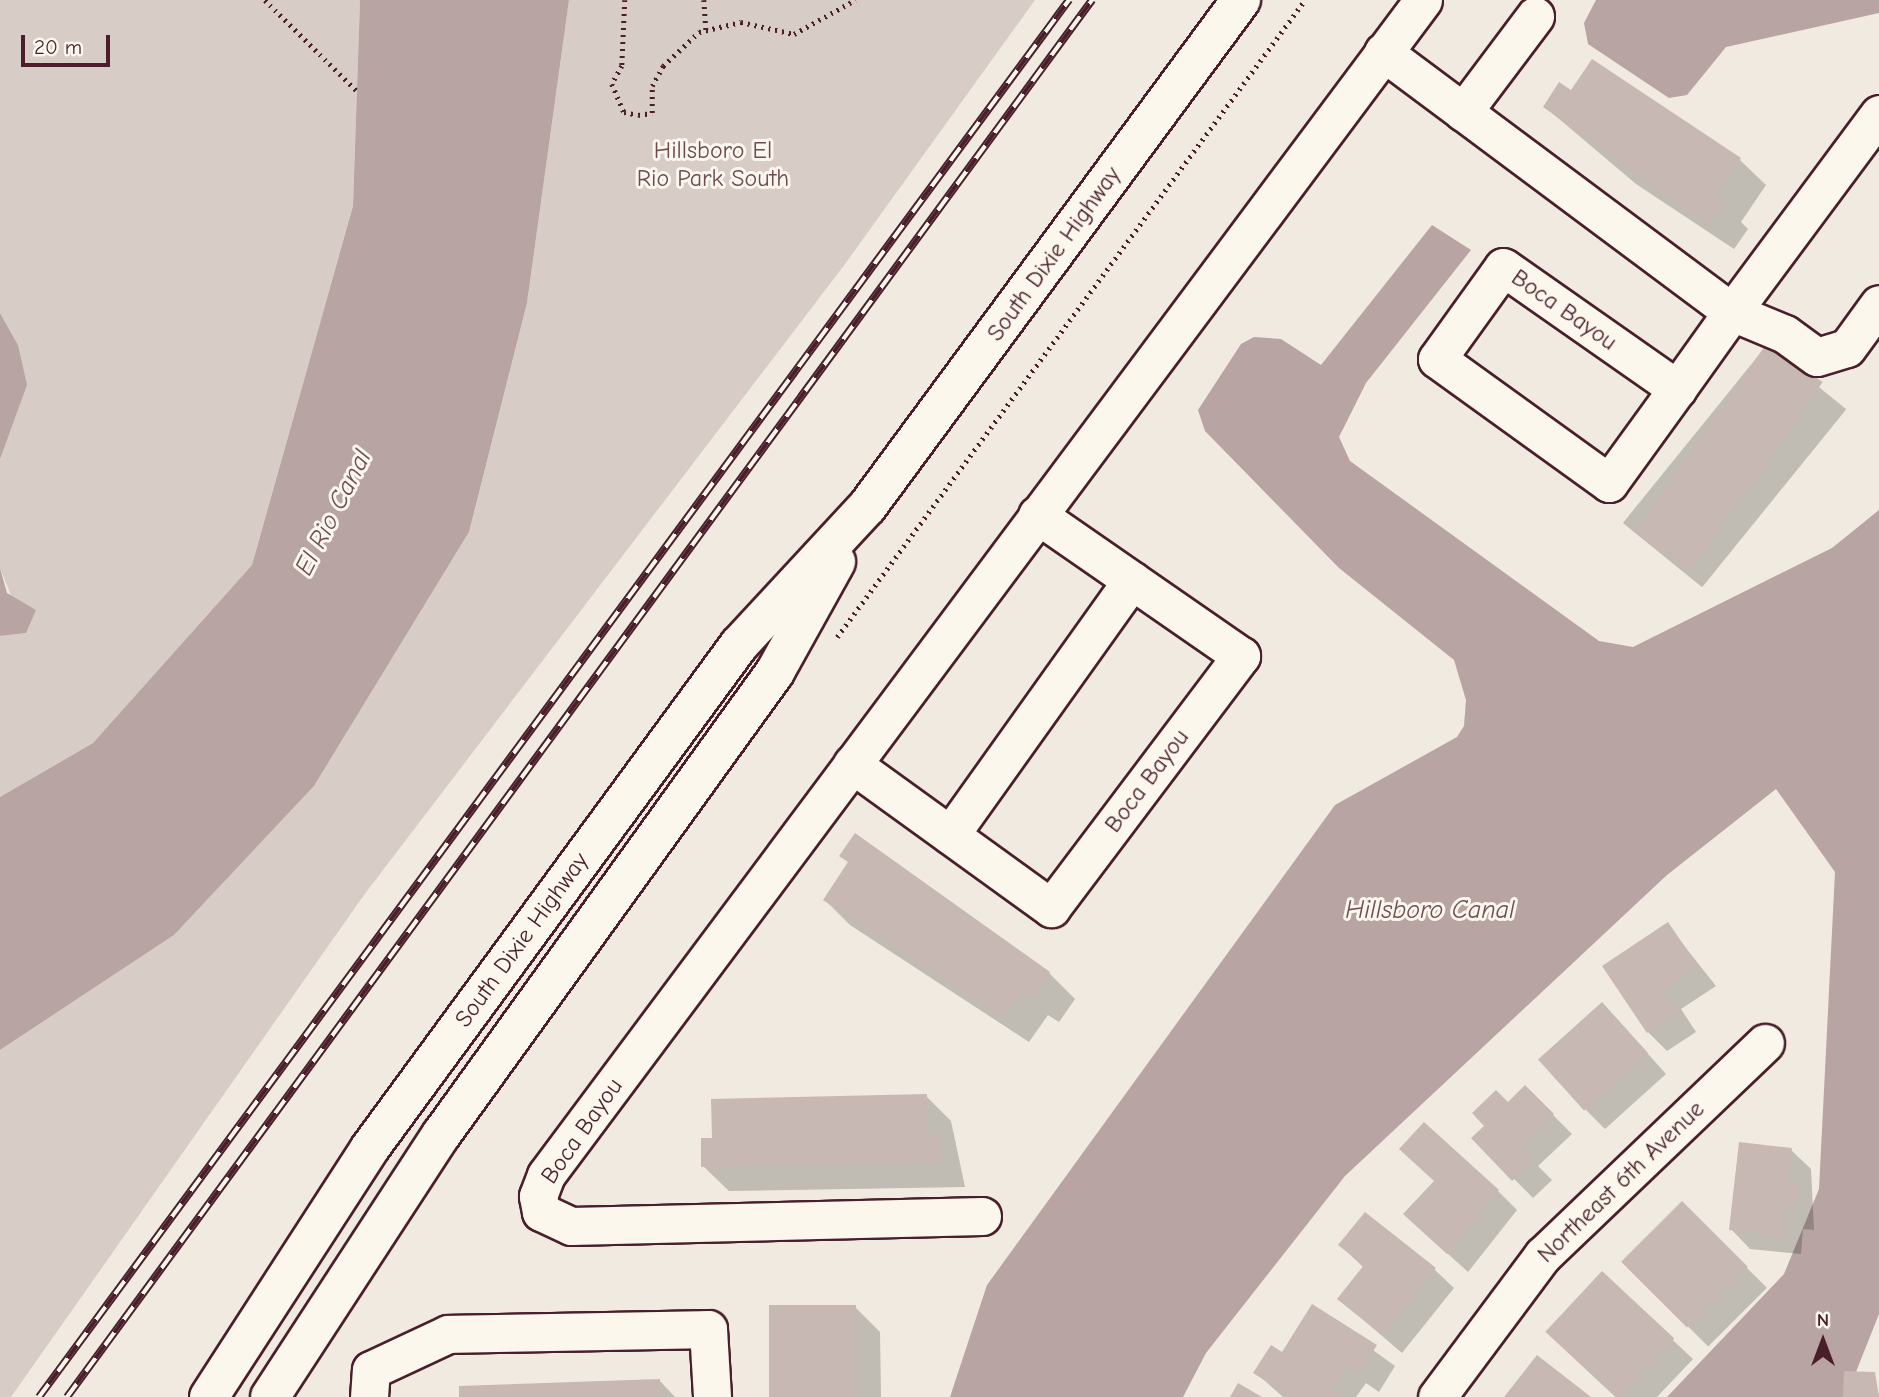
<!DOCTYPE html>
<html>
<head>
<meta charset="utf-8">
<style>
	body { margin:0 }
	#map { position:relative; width:1879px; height:1397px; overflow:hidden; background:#f0eae0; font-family:"Comic Neue",sans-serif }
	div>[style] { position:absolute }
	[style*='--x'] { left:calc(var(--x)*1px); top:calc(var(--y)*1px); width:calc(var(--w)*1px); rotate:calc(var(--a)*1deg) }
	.green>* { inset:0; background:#d8ccc6 }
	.water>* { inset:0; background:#b8a4a2 }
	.shadow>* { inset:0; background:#0003; transform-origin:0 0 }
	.building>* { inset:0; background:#c8b8b3; transform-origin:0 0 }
	.path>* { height:4.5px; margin-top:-2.25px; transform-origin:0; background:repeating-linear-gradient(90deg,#4a1f2b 0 2px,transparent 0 7px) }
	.roads { filter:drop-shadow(2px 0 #4a1f2b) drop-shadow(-2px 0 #4a1f2b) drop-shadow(0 2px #4a1f2b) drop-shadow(0 -2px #4a1f2b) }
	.minor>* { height:37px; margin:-18.5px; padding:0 18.5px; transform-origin:18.5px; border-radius:18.5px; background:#fbf7ec }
	.major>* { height:38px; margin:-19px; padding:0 19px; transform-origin:19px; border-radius:19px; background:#fbf7ec }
	.rail>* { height:8px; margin-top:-4px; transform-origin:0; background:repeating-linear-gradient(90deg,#fbf7ec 0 16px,#4a1f2b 0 32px); box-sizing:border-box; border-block:2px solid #4a1f2b }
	span { translate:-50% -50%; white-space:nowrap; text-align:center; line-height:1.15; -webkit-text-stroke:6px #fbf7ec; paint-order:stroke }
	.park-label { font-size:24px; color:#6e4a52 }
	.street-label { font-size:24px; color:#4a1f2b }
	.water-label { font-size:26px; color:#704e55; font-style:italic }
	.north { position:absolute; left:1788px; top:1306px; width:70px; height:70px; -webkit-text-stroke:5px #fbf7ec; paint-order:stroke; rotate:0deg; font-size:19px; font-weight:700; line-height:28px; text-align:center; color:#4a1f2b }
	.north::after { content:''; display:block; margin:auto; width:24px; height:32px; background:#4a1f2b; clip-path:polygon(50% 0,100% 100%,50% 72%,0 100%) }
	.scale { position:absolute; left:21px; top:35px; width:89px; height:32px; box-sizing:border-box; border:4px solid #4a1f2b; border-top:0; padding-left:9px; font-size:21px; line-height:24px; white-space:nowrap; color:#4a1f2b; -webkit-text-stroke:5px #fbf7ec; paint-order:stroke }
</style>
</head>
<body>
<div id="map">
	<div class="green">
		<div style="clip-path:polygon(0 0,360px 0,353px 206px,252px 565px,93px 743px,0 797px,0 636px,26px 633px,0 568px,0 459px,18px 345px,0 313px)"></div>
		<div style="clip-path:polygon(569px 0,1035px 0,845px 264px,364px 895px,11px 1397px,0 1397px,0 1050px,174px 935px,314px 786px,469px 532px,527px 303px)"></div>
	</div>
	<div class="water">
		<div style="clip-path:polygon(360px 0,569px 0,527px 303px,469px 532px,314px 786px,174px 935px,0 1050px,0 797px,93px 743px,252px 565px,353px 206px)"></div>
		<div style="clip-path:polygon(1596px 0,1879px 0,1879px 13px,1726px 47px,1687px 95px,1669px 98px,1588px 44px,1584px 23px)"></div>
		<div style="clip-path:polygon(1432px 225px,1471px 250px,1366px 383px,1339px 437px,1350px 461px,1599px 641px,1633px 647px,1832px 548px,1879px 510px,1879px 1314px,1846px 1397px,1667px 1397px,1784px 1274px,1819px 1189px,1835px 872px,1776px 789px,1667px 875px,1345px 1176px,1206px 1353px,1183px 1397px,950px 1397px,987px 1285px,1335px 805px,1457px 737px,1464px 726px,1466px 700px,1454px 660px,1339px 568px,1205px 431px,1198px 410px,1241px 344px,1254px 337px,1281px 339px,1321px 365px)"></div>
		<div style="clip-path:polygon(0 313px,18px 345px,27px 385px,0 459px)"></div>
		<div style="clip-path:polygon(0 568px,7px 593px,36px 610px,26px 633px,0 636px)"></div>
	</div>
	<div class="shadow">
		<div style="clip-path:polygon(1592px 61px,1740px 160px,1766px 185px,1741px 222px,1748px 229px,1734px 249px,1636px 184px,1545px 107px,1571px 92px)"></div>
		<div style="left:1767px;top:345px;width:102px;height:229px;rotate:39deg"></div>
		<div style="clip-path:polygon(855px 836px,1049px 973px,1075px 999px,1059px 1022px,1048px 1015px,1029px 1042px,850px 925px,825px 900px,849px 863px,842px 856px)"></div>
		<div style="clip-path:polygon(1667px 924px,1716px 986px,1681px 1009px,1696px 1032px,1667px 1051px,1648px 1032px)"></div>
		<div style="clip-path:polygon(1621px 1024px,1666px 1074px,1605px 1129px,1586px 1110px)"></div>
		<div style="clip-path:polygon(1525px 1087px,1572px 1134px,1538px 1166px,1552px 1180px,1533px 1198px,1474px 1138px)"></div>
		<div style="clip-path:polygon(926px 1096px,951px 1121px,965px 1187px,729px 1191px,703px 1166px,714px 1139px)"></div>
		<div style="clip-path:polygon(1791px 1150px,1811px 1169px,1814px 1230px,1803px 1229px,1801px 1254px,1750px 1249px,1731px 1229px)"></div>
		<div style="clip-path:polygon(1435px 1182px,1498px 1191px,1517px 1210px,1468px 1272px,1425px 1233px)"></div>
		<div style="left:1682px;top:1203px;width:120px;height:83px;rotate:45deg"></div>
		<div style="clip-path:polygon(1340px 1245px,1434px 1269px,1454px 1288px,1402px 1353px,1339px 1299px,1364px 1268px)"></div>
		<div style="clip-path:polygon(1602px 1274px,1693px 1359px,1657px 1397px,1618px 1397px,1548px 1332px)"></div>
		<div style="clip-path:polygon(855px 1307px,880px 1332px,881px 1397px,771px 1397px)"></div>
		<div style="clip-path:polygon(1313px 1307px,1395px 1366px,1379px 1392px,1366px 1383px,1356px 1397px,1283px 1397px,1255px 1372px,1282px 1354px)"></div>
		<div style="clip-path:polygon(1874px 1373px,1879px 1397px,1844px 1397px)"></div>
		<div style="clip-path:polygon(659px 1380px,675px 1397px,461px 1397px)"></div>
	</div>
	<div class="building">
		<div style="clip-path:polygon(1592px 59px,1741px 158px,1716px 197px,1724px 202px,1709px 225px,1543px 107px,1559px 82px,1571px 90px)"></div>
		<div style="left:1767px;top:343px;width:68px;height:231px;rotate:35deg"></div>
		<div style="clip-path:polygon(855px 833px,1050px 972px,1033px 998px,1022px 990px,1003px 1018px,823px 900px,848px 862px,839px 856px)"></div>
		<div style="clip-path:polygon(1668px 922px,1698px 966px,1663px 989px,1678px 1012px,1647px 1033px,1602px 966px)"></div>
		<div style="left:1602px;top:1002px;width:69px;height:86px;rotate:48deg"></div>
		<div style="clip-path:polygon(1525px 1085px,1554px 1114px,1521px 1146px,1534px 1160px,1512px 1181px,1471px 1138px,1484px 1126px,1472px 1113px,1496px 1090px,1508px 1102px)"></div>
		<div style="clip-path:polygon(927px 1094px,928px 1134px,940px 1133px,941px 1162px,701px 1167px,701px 1138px,712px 1138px,711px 1099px)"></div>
		<div style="clip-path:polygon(1424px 1122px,1499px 1190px,1447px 1254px,1403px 1214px,1434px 1181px,1399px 1149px)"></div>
		<div style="clip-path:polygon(1739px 1142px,1792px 1148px,1788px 1185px,1798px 1186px,1795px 1212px,1785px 1211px,1782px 1236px,1729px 1230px)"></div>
		<div style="left:1682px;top:1201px;width:93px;height:86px;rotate:45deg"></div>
		<div style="clip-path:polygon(1365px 1212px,1436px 1268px,1382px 1335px,1337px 1299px,1364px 1265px,1338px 1245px)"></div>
		<div style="left:1602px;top:1271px;width:99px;height:83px;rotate:43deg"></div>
		<div style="clip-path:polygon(1312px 1304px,1377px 1345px,1359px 1374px,1346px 1365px,1331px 1388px,1340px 1397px,1291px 1397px,1253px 1373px,1271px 1345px,1282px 1352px)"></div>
		<div style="left:769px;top:1305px;width:87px;height:92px"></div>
		<div style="clip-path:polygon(1537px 1355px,1591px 1397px,1504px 1397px)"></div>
		<div style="clip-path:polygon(1844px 1371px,1875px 1372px,1879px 1397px,1843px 1397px)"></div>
		<div style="clip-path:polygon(660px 1379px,660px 1397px,459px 1397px,459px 1386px)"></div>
		<div style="clip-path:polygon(1238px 1383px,1262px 1397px,1230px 1397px)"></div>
	</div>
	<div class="path">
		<div style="--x:265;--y:0;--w:132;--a:44.7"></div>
		<div style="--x:625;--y:0;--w:66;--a:92.6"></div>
		<div style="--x:622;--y:66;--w:21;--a:119"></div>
		<div style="--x:612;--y:84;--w:30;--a:67"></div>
		<div style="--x:624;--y:112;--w:14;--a:12"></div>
		<div style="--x:638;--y:115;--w:14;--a:-8"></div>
		<div style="--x:652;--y:113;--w:27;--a:-90"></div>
		<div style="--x:652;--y:86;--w:23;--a:-61"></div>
		<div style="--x:663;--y:66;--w:50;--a:-43.4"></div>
		<div style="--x:699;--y:32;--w:43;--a:-13.4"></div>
		<div style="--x:741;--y:22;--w:54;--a:12.8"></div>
		<div style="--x:794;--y:34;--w:70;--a:-29.1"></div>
		<div style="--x:704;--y:0;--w:30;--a:86"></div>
		<div style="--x:837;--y:637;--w:790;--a:-53.7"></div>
	</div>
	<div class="roads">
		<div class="minor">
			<div style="--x:1383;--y:52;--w:435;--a:36.7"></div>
			<div style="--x:1732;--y:312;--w:95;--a:125.5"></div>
			<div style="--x:1677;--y:389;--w:116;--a:125.9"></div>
			<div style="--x:1609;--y:483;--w:212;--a:-144.2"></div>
			<div style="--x:1437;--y:359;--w:113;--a:-54.3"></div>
			<div style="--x:1503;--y:267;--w:213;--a:35"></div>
			<div style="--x:1463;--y:112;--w:120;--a:-53.1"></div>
			<div style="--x:1879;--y:114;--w:247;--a:126.6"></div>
			<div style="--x:1732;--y:312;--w:57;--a:22.5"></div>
			<div style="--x:1785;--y:334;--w:39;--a:36"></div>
			<div style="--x:1817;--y:357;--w:31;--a:-17"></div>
			<div style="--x:1847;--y:348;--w:54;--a:-54"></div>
			<div style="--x:852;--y:764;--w:246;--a:35.9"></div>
			<div style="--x:1051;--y:908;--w:316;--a:-53"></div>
			<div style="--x:1241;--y:656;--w:248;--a:-145.3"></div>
			<div style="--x:950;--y:835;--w:313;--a:-54.5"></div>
			<div style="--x:982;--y:1216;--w:411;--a:178.6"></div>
			<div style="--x:571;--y:1226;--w:33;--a:-155"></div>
			<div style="--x:541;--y:1212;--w:16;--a:-101"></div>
			<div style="--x:538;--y:1196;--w:22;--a:-69"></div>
			<div style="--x:546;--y:1175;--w:1466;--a:-53.26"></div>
			<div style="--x:369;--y:1397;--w:27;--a:-86"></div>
			<div style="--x:371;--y:1370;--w:85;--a:-25.1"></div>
			<div style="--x:448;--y:1334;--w:260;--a:-1.1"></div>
			<div style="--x:708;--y:1329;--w:68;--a:86.6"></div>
			<div style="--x:1437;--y:1397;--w:177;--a:-53.3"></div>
			<div style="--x:1543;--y:1255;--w:307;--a:-43.7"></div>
		</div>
		<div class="major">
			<div style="--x:209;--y:1397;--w:297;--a:-57.1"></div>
			<div style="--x:370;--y:1148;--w:624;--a:-53.74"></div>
			<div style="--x:739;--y:645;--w:188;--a:-47.2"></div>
			<div style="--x:867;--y:507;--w:630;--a:-53.58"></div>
			<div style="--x:270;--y:1397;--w:313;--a:-56.9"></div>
			<div style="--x:441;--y:1135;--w:571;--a:-54.19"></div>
			<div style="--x:775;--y:672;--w:126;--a:-61"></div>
		</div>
	</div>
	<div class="rail">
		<div style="--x:39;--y:1397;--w:1736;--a:-53.6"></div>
		<div style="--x:67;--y:1397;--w:1733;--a:-53.73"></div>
	</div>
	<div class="park-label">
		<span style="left:713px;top:165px">Hillsboro El<br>Rio Park South</span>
	</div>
	<div class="street-label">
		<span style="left:1054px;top:254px;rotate:-54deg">South Dixie Highway</span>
		<span style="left:1564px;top:310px;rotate:35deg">Boca Bayou</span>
		<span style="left:1147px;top:781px;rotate:-53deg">Boca Bayou</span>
		<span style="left:522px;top:940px;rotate:-54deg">South Dixie Highway</span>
		<span style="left:582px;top:1131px;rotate:-55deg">Boca Bayou</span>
		<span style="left:1621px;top:1182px;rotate:-44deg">Northeast 6th Avenue</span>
	</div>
	<div class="water-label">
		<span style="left:334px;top:513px;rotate:-63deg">El Rio Canal</span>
		<span style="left:1430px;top:911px">Hillsboro Canal</span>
	</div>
	<div class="north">N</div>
	<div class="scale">20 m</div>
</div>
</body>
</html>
